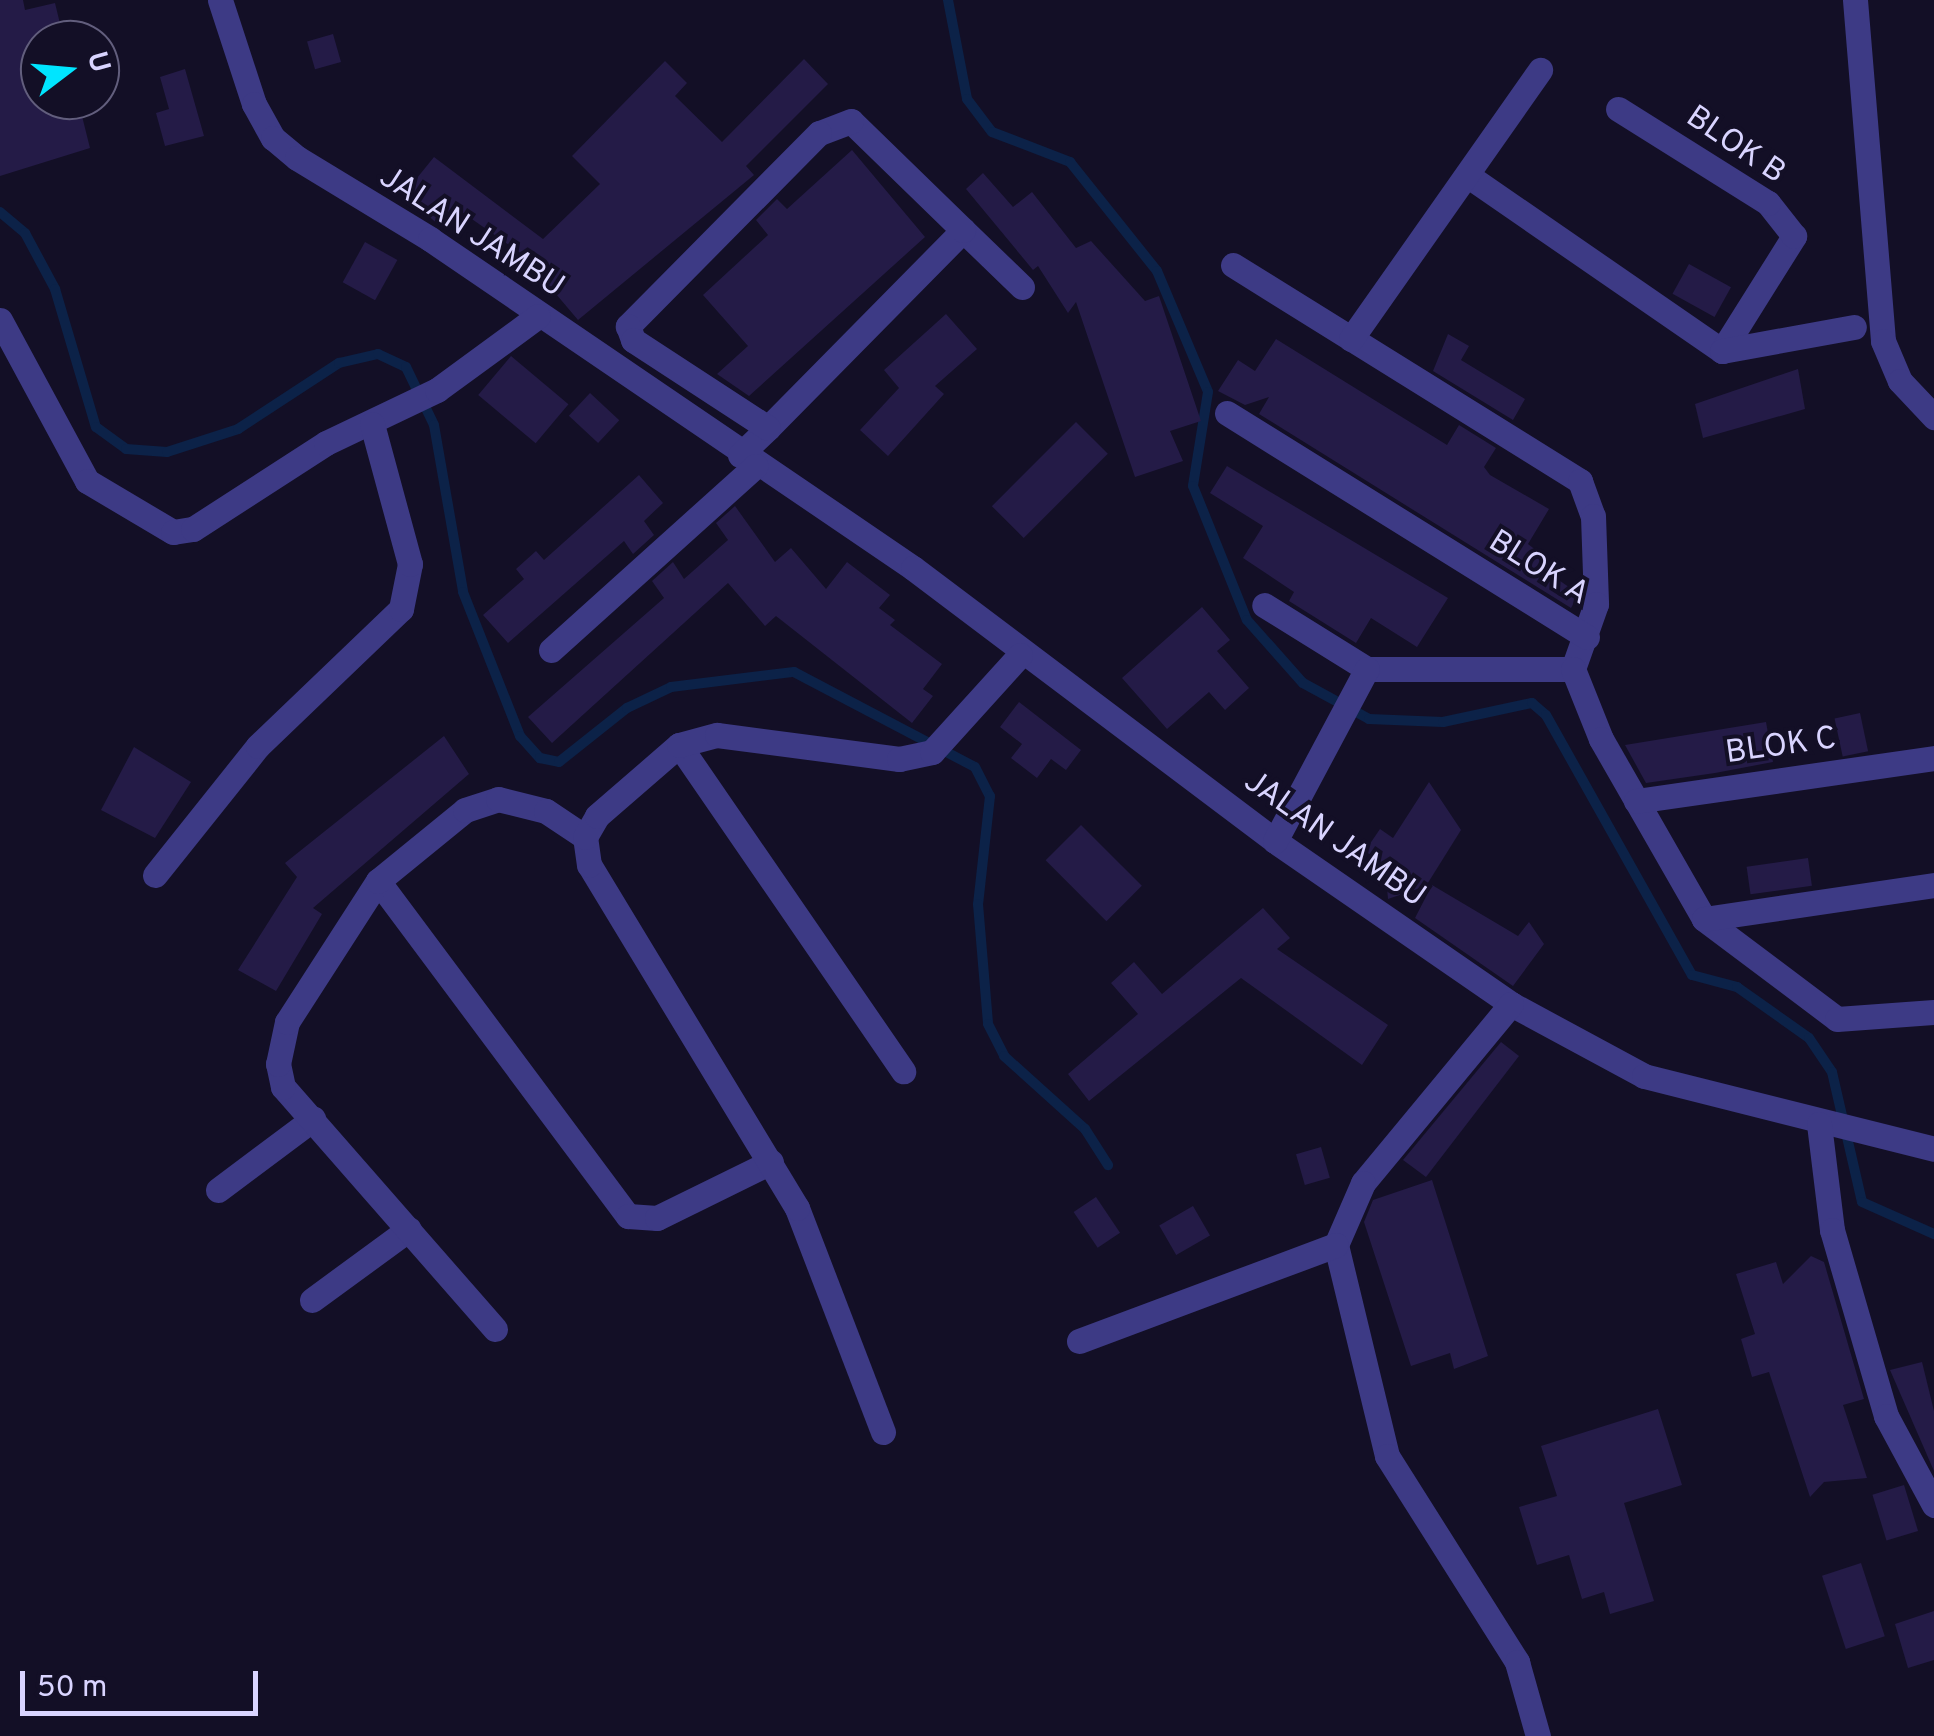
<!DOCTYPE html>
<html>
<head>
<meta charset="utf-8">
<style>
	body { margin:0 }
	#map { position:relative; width:1934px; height:1736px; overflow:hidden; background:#130f26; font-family:Overpass,sans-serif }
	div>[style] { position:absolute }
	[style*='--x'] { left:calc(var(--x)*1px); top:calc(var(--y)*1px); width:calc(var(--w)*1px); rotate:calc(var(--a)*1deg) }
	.stream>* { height:10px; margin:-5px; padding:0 5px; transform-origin:5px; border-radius:5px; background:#0c2248 }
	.building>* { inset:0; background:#241b47; transform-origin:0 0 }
	.minor>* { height:25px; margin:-12.5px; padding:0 12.5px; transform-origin:12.5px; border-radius:12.5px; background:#3d3a85 }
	span { translate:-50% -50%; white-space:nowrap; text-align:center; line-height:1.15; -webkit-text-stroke:8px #130f26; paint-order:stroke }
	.street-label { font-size:32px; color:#d9d4ff }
	.north { position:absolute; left:20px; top:20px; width:100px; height:100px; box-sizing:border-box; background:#130f26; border:2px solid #625e7d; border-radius:50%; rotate:74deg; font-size:28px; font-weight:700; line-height:40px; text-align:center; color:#d9d4ff }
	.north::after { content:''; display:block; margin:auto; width:35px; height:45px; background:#00e5ff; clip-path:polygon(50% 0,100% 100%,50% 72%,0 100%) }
	.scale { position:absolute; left:20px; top:1671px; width:238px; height:45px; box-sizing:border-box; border:5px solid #d9d4ff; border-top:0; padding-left:12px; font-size:30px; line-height:35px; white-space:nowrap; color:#d9d4ff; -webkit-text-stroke:8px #130f26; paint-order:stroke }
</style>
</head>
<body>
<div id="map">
	<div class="stream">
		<div style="--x:948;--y:0;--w:101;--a:79.1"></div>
		<div style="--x:967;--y:99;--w:41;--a:52.9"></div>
		<div style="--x:992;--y:132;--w:84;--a:21"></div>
		<div style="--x:1070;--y:162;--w:139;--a:51.4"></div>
		<div style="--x:1157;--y:271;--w:131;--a:67.1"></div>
		<div style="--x:1208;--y:392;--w:95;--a:99.1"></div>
		<div style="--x:1193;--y:486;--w:144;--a:68.1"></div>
		<div style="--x:1247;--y:620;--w:84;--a:48.4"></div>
		<div style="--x:1303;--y:683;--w:75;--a:28.6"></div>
		<div style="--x:1369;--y:719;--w:74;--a:2.3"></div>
		<div style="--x:1443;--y:722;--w:91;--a:-12.1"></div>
		<div style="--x:1532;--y:703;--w:18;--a:41"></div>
		<div style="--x:1546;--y:715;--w:298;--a:60.7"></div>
		<div style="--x:1692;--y:975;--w:47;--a:14.9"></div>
		<div style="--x:1737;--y:987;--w:88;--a:35.3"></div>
		<div style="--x:1809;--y:1038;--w:41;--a:55.9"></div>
		<div style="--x:1832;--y:1072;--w:133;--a:77"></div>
		<div style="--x:1862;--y:1202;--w:79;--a:24"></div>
		<div style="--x:0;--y:212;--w:33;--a:40"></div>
		<div style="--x:25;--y:233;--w:64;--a:61.8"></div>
		<div style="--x:55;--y:289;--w:144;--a:73.5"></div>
		<div style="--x:96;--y:427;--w:37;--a:36"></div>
		<div style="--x:126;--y:449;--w:41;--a:4.2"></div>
		<div style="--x:167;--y:452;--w:75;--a:-17.9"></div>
		<div style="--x:238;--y:429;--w:121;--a:-33.2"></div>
		<div style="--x:339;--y:363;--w:40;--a:-13"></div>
		<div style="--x:378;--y:354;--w:31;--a:25"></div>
		<div style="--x:406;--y:367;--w:64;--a:64.2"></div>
		<div style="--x:434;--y:425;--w:169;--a:80.1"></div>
		<div style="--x:463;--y:592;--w:155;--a:68.4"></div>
		<div style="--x:520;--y:736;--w:30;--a:48"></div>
		<div style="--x:540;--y:758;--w:19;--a:12"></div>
		<div style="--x:559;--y:762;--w:87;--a:-38.5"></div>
		<div style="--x:627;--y:708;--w:49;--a:-25.5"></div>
		<div style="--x:671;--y:687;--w:124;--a:-7"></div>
		<div style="--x:794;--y:672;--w:204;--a:27.7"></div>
		<div style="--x:975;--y:767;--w:33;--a:63"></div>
		<div style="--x:990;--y:796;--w:109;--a:96.3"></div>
		<div style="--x:978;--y:904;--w:120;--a:85.2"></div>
		<div style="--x:988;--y:1024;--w:36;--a:63"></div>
		<div style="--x:1004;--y:1056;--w:109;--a:42"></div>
		<div style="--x:1085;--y:1129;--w:43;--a:57.4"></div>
	</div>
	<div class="building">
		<div style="clip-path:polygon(0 0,23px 0,25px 10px,55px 3px,64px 40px,40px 40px,40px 100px,78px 100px,90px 148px,0 176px)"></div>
		<div style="left:333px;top:34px;width:29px;height:27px;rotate:74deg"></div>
		<div style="clip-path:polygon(804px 59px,828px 84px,746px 166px,754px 175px,578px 320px,523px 255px,459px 210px,442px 228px,404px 194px,434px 157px,543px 239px,600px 184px,572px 156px,665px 61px,687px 83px,675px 96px,722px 142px)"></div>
		<div style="clip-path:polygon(185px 69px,204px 136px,165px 146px,156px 113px,169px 109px,160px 77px)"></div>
		<div style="clip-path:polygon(852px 150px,925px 237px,749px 396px,717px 374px,748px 346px,703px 295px,768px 235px,756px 220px,777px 199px,787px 209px)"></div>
		<div style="clip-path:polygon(983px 173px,1013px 207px,1032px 192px,1076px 248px,1091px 241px,1145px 301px,1159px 296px,1201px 421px,1170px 431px,1183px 461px,1135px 477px,1076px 302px,1068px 313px,1038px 266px,1033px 270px,966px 189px)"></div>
		<div style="left:365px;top:242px;width:37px;height:46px;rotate:29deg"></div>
		<div style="left:1689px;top:264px;width:48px;height:34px;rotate:29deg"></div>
		<div style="clip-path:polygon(946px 314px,977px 349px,935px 386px,944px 394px,888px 456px,860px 430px,899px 388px,884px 370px)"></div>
		<div style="clip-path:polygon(1448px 334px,1469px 346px,1461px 360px,1525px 399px,1513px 420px,1433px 371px)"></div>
		<div style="clip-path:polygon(1276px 339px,1447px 445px,1459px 425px,1496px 448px,1484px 467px,1490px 475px,1549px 509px,1528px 544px,1556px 566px,1550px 574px,1579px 594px,1571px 608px,1259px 414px,1269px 397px,1245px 405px,1218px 391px,1238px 360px,1255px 371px)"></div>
		<div style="left:511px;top:356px;width:75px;height:51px;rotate:40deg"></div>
		<div style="clip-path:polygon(1798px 369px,1805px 409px,1703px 438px,1695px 404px)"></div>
		<div style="left:590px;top:393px;width:40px;height:31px;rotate:43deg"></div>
		<div style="left:1076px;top:422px;width:45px;height:119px;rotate:45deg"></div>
		<div style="clip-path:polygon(1227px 466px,1448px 598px,1417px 647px,1371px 618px,1356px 643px,1289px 601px,1294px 592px,1243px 558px,1263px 526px,1210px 493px)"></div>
		<div style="clip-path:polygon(639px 475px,663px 503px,644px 521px,654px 535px,633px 554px,624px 541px,508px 643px,483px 615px,524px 579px,516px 569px,536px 551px,544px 560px)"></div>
		<div style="clip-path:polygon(735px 506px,775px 562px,791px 548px,826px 589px,847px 562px,890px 595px,879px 608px,895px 620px,890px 625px,942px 664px,923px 689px,933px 696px,912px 723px,776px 616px,765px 626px,728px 583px,552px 743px,528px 717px,664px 598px,652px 581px,673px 562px,684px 579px,728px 540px,716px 523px)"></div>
		<div style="clip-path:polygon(1202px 607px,1230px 640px,1217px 651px,1249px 688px,1225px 710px,1209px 692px,1167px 729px,1122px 678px)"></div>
		<div style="clip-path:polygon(1019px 702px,1081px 750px,1066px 770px,1051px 759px,1037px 778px,1011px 758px,1022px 744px,1000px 727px)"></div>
		<div style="left:1860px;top:713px;width:39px;height:26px;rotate:78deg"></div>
		<div style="clip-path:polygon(1766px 722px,1773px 762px,1715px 773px,1646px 783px,1625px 745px)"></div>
		<div style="clip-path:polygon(444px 736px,469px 774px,313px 908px,322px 914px,276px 991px,238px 970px,297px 877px,285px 863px)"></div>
		<div style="clip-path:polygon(134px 747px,191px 782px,155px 838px,101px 810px)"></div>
		<div style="clip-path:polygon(1429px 782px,1461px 830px,1426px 886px,1388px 899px,1385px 865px,1365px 851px,1380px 829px,1393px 838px)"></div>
		<div style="left:1081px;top:825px;width:86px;height:50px;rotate:45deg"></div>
		<div style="left:1808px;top:858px;width:28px;height:62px;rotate:82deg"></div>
		<div style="clip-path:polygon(1432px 885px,1518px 936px,1529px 922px,1544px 944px,1513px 986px,1415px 918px)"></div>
		<div style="clip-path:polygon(1263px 908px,1290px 938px,1277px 949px,1388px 1025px,1362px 1065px,1241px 978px,1089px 1101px,1068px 1074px,1138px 1014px,1111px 983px,1134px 962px,1162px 994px)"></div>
		<div style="clip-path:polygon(1501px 1042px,1519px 1056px,1426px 1177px,1403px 1160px)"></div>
		<div style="left:1321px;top:1147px;width:32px;height:26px;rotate:74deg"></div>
		<div style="clip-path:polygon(1432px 1180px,1488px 1356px,1454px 1369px,1450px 1353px,1411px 1366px,1364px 1222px,1373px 1200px)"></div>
		<div style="left:1096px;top:1197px;width:43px;height:27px;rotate:56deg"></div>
		<div style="left:1193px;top:1206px;width:34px;height:39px;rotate:60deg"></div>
		<div style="clip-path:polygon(1811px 1256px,1824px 1262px,1864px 1399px,1843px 1405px,1867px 1478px,1824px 1482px,1810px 1497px,1769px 1372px,1752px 1377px,1741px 1339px,1755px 1334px,1736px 1274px,1776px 1262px,1783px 1284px)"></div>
		<div style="clip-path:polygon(1922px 1362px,1934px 1411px,1934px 1471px,1890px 1370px)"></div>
		<div style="clip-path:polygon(1658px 1409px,1682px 1485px,1624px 1503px,1654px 1601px,1610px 1614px,1604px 1592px,1582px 1599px,1569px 1555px,1537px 1565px,1519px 1507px,1557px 1496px,1541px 1446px)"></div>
		<div style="left:1904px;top:1485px;width:48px;height:33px;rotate:73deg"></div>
		<div style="left:1861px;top:1563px;width:77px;height:41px;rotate:72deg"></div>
		<div style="clip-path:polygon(1934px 1611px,1934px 1660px,1908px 1668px,1895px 1624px)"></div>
	</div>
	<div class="minor">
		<div style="--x:220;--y:0;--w:109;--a:71.9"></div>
		<div style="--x:254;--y:104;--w:39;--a:61"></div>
		<div style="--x:273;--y:138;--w:31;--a:40"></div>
		<div style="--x:297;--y:158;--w:156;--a:31.3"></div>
		<div style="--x:430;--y:239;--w:584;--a:34.26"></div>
		<div style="--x:913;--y:568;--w:453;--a:37"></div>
		<div style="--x:1275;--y:841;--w:287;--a:34.6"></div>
		<div style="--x:1511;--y:1004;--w:151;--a:28.4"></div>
		<div style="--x:1644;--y:1076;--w:299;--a:14.1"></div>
		<div style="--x:1855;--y:0;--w:342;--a:85.3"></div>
		<div style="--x:1883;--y:341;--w:43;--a:67"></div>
		<div style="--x:1900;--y:381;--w:50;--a:46.6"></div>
		<div style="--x:1467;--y:175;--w:310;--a:34.6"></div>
		<div style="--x:1722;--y:351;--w:136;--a:-57.9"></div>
		<div style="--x:1794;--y:236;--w:42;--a:-128.2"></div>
		<div style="--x:1768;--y:203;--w:177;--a:-147.9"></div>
		<div style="--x:963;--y:230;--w:82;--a:44"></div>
		<div style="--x:1233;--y:265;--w:409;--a:31.9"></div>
		<div style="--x:1580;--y:481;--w:37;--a:70"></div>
		<div style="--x:1593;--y:516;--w:88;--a:88"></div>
		<div style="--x:1596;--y:604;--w:69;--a:109.5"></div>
		<div style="--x:1573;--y:669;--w:206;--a:180"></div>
		<div style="--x:1367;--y:669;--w:121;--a:-148.1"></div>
		<div style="--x:0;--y:320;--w:183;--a:61.6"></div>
		<div style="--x:87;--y:481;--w:100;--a:30.7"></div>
		<div style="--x:173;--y:532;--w:20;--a:-9"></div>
		<div style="--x:193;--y:529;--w:158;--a:-32.9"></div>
		<div style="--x:326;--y:443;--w:123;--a:-25.5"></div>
		<div style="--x:437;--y:390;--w:125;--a:-36.2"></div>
		<div style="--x:1351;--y:339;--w:329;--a:-54.9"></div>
		<div style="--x:1722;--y:351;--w:134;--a:-10.3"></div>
		<div style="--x:1227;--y:413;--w:424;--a:31.9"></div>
		<div style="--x:740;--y:455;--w:39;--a:-44"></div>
		<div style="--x:768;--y:428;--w:278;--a:-45.4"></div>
		<div style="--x:963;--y:230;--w:156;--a:-135.8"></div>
		<div style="--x:851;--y:121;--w:34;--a:159"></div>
		<div style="--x:819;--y:133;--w:272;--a:134.7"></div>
		<div style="--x:628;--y:326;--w:15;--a:70"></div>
		<div style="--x:633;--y:340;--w:161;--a:33.1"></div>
		<div style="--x:551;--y:650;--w:275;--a:-42"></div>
		<div style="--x:1573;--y:669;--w:75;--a:68.2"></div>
		<div style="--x:1601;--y:739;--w:207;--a:60.2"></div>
		<div style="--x:1704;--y:919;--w:166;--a:36.9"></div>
		<div style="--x:1837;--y:1019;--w:97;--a:-4.1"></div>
		<div style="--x:679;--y:745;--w:396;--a:55.5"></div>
		<div style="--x:1636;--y:801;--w:301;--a:-8.2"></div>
		<div style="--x:1275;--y:841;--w:195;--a:-61.9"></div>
		<div style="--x:155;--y:875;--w:165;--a:-51.4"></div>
		<div style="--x:258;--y:746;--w:198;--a:-43.8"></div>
		<div style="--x:401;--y:609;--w:46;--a:-78.7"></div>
		<div style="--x:410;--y:564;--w:145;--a:-105.2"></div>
		<div style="--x:378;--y:881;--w:418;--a:53.3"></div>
		<div style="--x:628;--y:1216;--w:29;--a:4"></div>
		<div style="--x:657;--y:1218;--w:127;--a:-26.2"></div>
		<div style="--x:1704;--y:919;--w:232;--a:-8.4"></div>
		<div style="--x:1511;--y:1004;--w:232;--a:129.6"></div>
		<div style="--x:1363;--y:1183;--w:68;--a:113.5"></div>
		<div style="--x:1336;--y:1245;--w:217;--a:76.4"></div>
		<div style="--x:1387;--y:1456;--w:244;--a:57.7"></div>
		<div style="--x:1517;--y:1662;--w:77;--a:74.2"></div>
		<div style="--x:1819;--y:1124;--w:107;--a:83"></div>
		<div style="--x:1832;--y:1230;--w:194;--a:73.8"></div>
		<div style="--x:1886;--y:1416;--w:101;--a:61.7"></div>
		<div style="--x:218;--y:1190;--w:119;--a:-36.8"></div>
		<div style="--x:312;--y:1300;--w:120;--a:-36.2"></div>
		<div style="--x:495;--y:1329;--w:322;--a:-131.2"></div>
		<div style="--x:283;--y:1087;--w:24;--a:-102"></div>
		<div style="--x:278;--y:1064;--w:43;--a:-77.9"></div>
		<div style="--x:287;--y:1022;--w:168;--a:-57.2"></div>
		<div style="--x:378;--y:881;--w:112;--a:-39.2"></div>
		<div style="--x:465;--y:810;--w:35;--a:-18"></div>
		<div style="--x:498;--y:799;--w:49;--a:14"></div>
		<div style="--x:546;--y:811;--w:47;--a:33.7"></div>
		<div style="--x:1079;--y:1341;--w:274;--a:-20.5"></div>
		<div style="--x:883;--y:1432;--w:240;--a:-111"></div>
		<div style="--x:797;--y:1208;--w:401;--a:-121.2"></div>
		<div style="--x:589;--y:865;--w:28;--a:-98"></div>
		<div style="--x:585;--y:837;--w:24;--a:-60"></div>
		<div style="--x:597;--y:816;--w:108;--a:-40.9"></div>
		<div style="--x:679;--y:745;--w:39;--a:-15"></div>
		<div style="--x:717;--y:735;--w:184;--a:7.5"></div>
		<div style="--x:899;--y:759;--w:34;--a:-12"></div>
		<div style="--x:932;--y:752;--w:131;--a:-47.8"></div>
	</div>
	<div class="street-label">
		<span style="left:1735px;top:146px;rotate:34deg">BLOK B</span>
		<span style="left:471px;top:233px;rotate:33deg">JALAN JAMBU</span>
		<span style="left:1538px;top:569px;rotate:32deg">BLOK A</span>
		<span style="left:1781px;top:747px;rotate:-8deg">BLOK C</span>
		<span style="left:1334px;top:840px;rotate:35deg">JALAN JAMBU</span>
	</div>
	<div class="north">U</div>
	<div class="scale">50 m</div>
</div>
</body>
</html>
